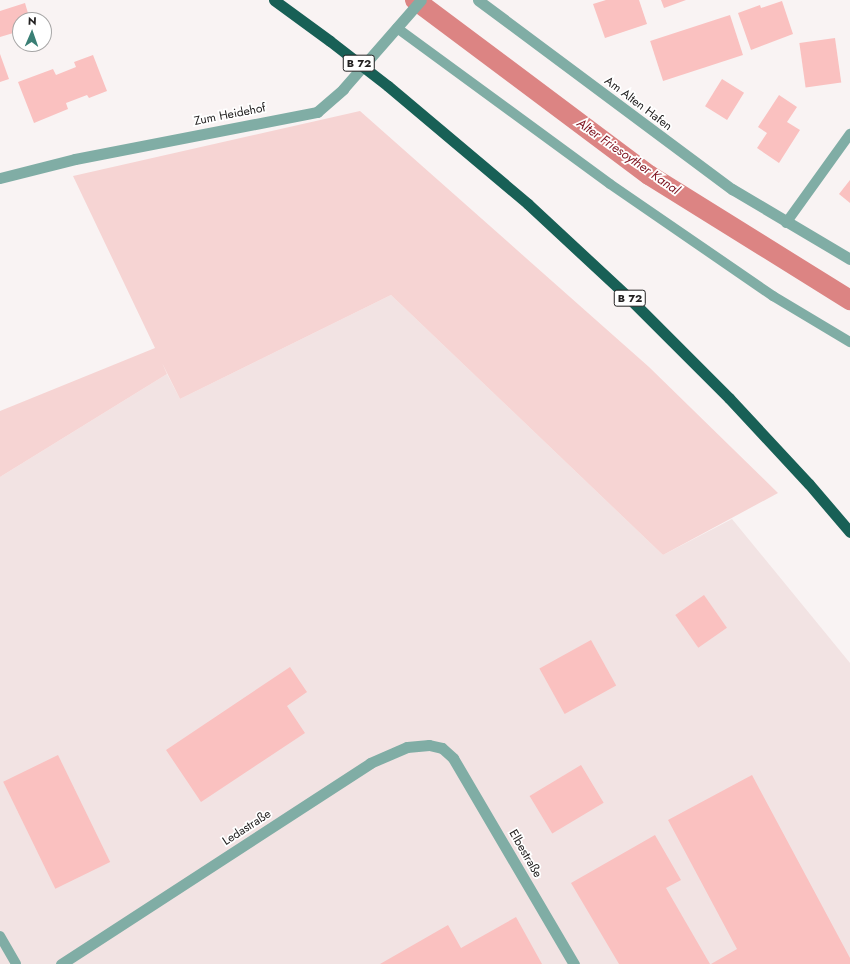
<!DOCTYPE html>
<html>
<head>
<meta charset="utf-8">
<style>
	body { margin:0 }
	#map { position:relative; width:850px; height:964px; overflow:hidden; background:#f9f3f3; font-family:Jost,sans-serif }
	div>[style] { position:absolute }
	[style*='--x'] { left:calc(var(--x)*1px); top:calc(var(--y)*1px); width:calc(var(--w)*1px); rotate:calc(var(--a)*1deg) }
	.built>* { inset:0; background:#f2e3e3 }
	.green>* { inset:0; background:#f6d4d3 }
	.canal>* { height:20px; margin:-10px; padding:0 10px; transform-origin:10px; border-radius:10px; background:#dc8483 }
	.building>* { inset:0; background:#fac1c0; transform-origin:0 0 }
	.service>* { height:10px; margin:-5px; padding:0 5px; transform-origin:5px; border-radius:5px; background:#80ada5 }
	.minor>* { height:11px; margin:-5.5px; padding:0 5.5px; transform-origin:5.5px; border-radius:5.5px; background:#80ada5 }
	.tertiary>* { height:11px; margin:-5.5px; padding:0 5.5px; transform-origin:5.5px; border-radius:5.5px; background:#80ada5 }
	.trunk>* { height:11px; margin:-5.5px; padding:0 5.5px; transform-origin:5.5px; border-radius:5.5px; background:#186056 }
	.trunk-bridge>* { height:11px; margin:-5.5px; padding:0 5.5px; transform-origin:5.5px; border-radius:5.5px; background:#186056 }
	span { translate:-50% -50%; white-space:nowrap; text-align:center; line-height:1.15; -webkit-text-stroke:3.5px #fff; paint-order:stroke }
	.shield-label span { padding:1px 3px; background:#fff; border:1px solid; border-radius:3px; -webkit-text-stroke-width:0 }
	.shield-label { font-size:11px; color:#232121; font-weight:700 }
	.street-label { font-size:12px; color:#232121 }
	.water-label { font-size:13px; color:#831a26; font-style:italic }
	.north { position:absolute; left:12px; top:12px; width:40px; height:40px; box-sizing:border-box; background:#fff; border:1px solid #a7a6a6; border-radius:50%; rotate:2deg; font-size:11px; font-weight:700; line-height:16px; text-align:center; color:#232121 }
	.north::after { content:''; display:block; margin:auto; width:14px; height:18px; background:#3a7f75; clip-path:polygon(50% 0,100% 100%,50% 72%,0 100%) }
</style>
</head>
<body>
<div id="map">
	<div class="built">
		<div style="clip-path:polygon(391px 295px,663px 555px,732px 519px,850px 663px,850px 964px,0 964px,0 477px,167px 374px,180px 399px)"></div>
	</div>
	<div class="green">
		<div style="clip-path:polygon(360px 111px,649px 367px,778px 493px,663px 555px,391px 295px,180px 399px,162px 363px,167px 374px,0 477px,0 411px,155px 348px,73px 176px)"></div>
	</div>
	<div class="canal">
		<div style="--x:415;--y:0;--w:292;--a:36.8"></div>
		<div style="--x:649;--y:175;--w:237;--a:31.9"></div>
	</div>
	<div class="building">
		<div style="clip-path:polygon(606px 0,639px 0,647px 24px,605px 38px,593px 4px)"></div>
		<div style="clip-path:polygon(661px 0,686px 0,664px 8px)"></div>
		<div style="clip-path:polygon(782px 1px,793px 34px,751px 50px,738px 13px,760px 5px,761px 8px)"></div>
		<div style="clip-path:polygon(25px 3px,30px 20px,20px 20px,20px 31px,0 37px,0 11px)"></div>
		<div style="left:730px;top:15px;width:42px;height:84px;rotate:72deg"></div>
		<div style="left:835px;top:38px;width:45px;height:36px;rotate:82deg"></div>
		<div style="clip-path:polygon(0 54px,9px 79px,0 82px)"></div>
		<div style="clip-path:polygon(93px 55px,107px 91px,89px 98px,87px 95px,66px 103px,68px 109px,34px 123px,18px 82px,53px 69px,56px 75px,76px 67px,74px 62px)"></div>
		<div style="left:722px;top:79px;width:26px;height:32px;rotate:32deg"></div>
		<div style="clip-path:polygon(779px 95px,797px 107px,787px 122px,800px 130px,779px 163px,757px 148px,767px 133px,758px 127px)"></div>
		<div style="clip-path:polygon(850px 180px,850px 203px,839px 194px)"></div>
		<div style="left:704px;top:595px;width:40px;height:35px;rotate:55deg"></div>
		<div style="left:591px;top:640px;width:52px;height:59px;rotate:61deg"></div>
		<div style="clip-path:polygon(290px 667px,307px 692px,287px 706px,305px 733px,201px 802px,166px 750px)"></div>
		<div style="left:58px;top:755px;width:119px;height:61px;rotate:64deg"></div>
		<div style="left:581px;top:765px;width:44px;height:60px;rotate:59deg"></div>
		<div style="clip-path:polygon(752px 775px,850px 958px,850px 964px,711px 964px,737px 949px,668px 820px)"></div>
		<div style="clip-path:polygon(655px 835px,681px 880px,666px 888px,710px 964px,619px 964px,571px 883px)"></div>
		<div style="clip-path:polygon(516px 917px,542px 964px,380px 964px,448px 925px,461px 948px)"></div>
	</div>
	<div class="service">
		<div style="--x:397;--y:28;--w:264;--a:36.2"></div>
		<div style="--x:610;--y:184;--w:198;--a:34.5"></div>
		<div style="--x:773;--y:296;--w:90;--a:30.9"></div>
		<div style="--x:786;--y:223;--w:110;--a:-54.3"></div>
		<div style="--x:0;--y:936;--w:32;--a:60"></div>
	</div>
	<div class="minor">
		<div style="--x:0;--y:178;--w:77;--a:-14.2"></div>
		<div style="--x:75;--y:159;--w:247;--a:-11"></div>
		<div style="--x:317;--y:112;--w:35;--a:-41"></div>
		<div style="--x:343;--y:89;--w:118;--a:-48.8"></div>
		<div style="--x:61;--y:964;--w:369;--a:-33"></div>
		<div style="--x:370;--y:763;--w:40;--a:-23.4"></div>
		<div style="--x:407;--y:747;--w:22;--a:-5"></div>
		<div style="--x:429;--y:745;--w:13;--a:13"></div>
		<div style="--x:442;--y:748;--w:15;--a:42"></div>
		<div style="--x:453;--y:758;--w:239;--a:59.6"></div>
	</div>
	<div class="tertiary">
		<div style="--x:478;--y:0;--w:317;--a:36.7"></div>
		<div style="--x:732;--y:189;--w:137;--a:30.7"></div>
	</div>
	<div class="trunk">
		<div style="--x:274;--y:0;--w:69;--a:36.2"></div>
		<div style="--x:388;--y:86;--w:183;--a:40.1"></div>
		<div style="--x:528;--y:204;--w:137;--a:42.9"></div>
		<div style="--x:628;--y:297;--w:143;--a:45"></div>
		<div style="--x:729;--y:398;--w:117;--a:47.1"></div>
		<div style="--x:809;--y:484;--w:63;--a:49.5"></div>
	</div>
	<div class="trunk-bridge">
		<div style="--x:330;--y:41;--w:73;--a:37.8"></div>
	</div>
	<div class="shield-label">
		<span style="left:359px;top:63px">B 72</span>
		<span style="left:630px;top:298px">B 72</span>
	</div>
	<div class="street-label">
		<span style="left:638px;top:104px;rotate:37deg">Am Alten Hafen</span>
		<span style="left:230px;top:115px;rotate:-11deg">Zum Heidehof</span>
		<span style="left:247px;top:828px;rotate:-33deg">Ledastraße</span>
		<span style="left:525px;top:854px;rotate:60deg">Elbestraße</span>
	</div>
	<div class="water-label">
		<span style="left:628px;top:157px;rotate:35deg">Alter Friesoyther Kanal</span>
	</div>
	<div class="north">N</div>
</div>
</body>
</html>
